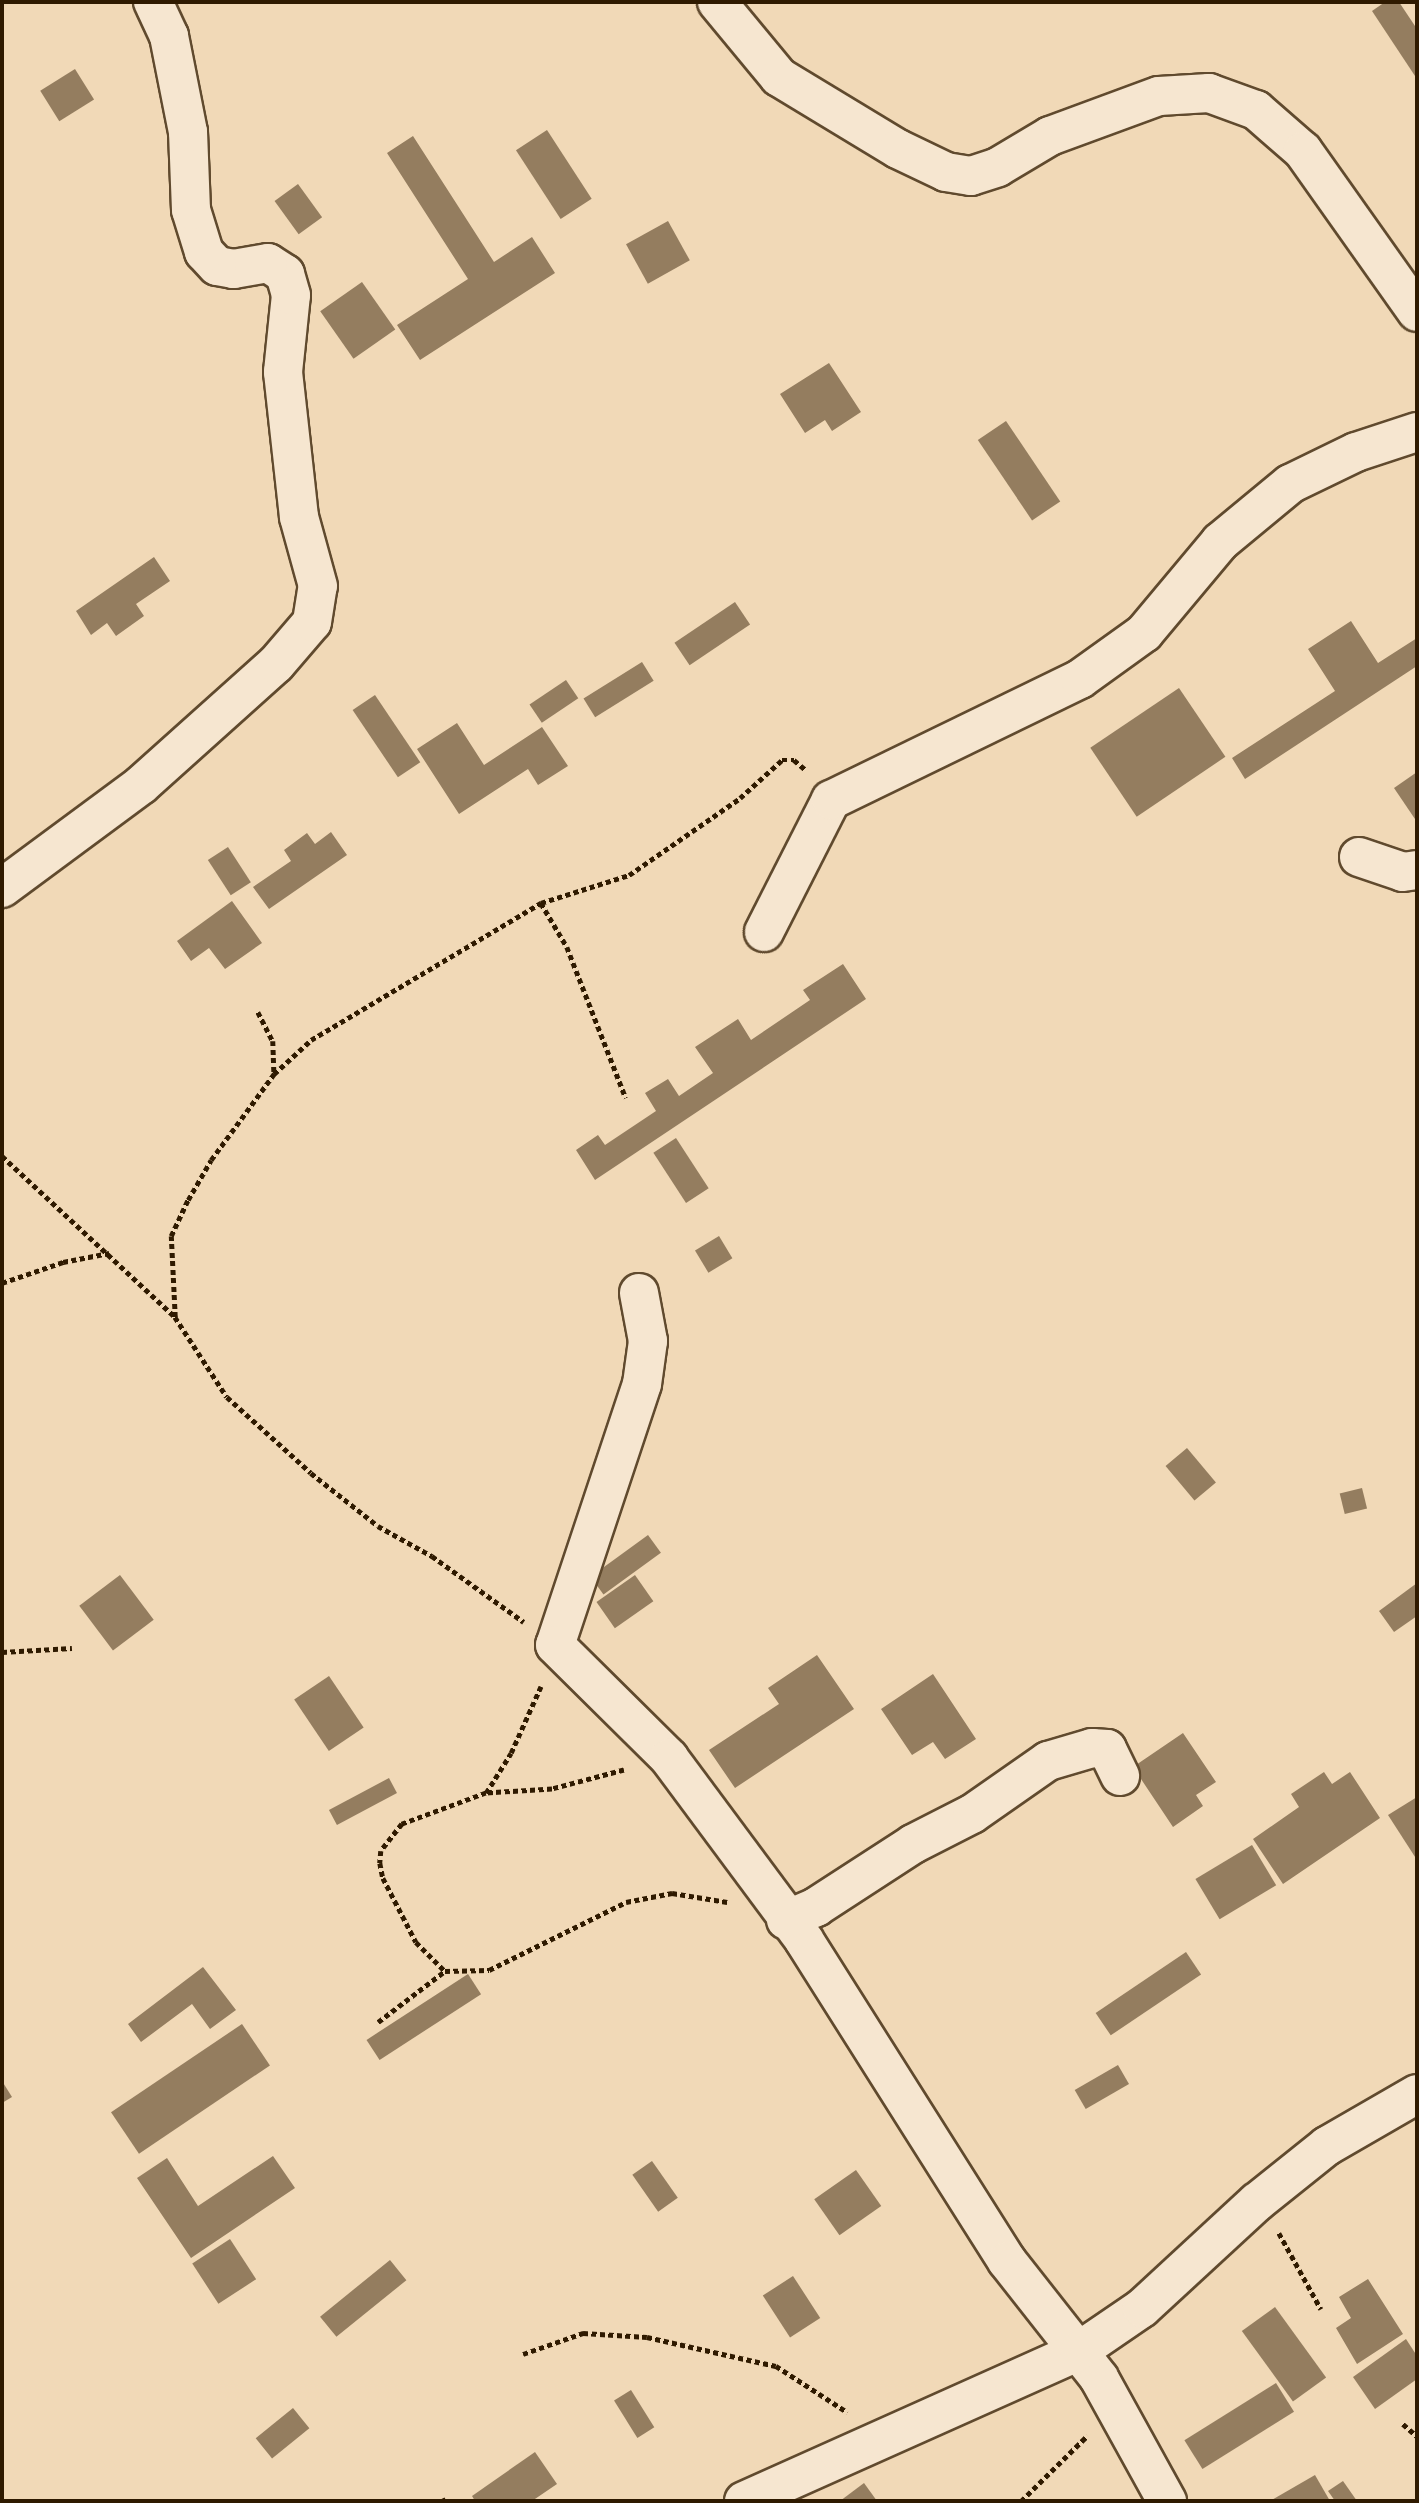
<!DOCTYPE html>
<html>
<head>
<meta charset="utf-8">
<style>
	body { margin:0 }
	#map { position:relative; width:1419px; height:2503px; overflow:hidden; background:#f1d9b7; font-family:"IM FELL English",serif }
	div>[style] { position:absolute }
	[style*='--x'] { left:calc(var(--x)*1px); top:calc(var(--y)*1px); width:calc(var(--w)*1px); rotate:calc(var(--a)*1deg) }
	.building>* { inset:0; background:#947d5f; transform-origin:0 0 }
	.path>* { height:4.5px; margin-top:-2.25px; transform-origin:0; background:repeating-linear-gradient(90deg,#2f1a00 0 5px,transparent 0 8.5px) }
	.roads { filter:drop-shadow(2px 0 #604a2e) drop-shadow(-2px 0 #604a2e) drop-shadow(0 2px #604a2e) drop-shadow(0 -2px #604a2e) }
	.street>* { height:38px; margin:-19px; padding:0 19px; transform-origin:19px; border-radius:19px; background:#f6e6d0 }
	span { translate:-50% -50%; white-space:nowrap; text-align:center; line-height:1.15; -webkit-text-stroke:5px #f6e6d0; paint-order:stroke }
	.frame { position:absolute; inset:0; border:4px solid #2f1a00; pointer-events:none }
</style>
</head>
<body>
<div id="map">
	<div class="building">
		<div style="clip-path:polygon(1385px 2px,1399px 2px,1417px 29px,1417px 79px,1372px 11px)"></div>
		<div style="left:75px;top:69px;width:36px;height:41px;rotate:58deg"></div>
		<div style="left:547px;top:130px;width:82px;height:37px;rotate:57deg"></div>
		<div style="clip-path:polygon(413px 136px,494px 262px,532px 237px,555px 273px,420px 360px,397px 325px,468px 279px,387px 153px)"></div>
		<div style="left:298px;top:184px;width:41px;height:29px;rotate:54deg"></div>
		<div style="left:668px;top:221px;width:45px;height:48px;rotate:61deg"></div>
		<div style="left:362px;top:282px;width:58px;height:51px;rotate:55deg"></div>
		<div style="clip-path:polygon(829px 363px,861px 412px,832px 431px,825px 420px,805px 433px,780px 394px)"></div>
		<div style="left:1006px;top:421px;width:97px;height:34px;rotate:56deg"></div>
		<div style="clip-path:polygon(154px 557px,170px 581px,136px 604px,144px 616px,116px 636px,107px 623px,91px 635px,76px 611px)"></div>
		<div style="left:735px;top:602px;width:27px;height:73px;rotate:56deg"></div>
		<div style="clip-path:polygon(1351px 621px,1378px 663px,1417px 638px,1417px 666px,1245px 779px,1232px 758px,1335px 691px,1308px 649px)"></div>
		<div style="left:642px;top:662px;width:22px;height:69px;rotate:58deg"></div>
		<div style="left:566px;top:680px;width:22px;height:44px;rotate:56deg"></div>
		<div style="left:1179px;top:688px;width:83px;height:107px;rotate:56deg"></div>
		<div style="left:375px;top:695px;width:81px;height:27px;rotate:56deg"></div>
		<div style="clip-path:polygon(457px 723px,484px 765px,542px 727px,568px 766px,538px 785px,528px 769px,459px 814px,417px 749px)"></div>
		<div style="clip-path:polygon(1417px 772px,1417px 822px,1394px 788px)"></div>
		<div style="clip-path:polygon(331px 832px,347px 855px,269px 909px,253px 887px,291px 861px,284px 850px,307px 833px,315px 844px)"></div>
		<div style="left:228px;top:847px;width:42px;height:24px;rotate:57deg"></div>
		<div style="clip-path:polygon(232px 901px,262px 943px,225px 969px,209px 948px,191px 961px,177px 941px)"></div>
		<div style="clip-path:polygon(843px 964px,866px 999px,595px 1180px,576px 1150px,598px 1135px,605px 1145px,656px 1111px,645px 1093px,668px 1079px,679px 1096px,713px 1073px,695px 1047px,738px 1019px,751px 1040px,810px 1000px,803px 990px)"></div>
		<div style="left:676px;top:1138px;width:60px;height:27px;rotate:57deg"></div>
		<div style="left:719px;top:1236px;width:26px;height:28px;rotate:59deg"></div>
		<div style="left:1187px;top:1448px;width:45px;height:28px;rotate:50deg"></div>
		<div style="left:1362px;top:1488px;width:21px;height:23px;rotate:76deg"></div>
		<div style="left:648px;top:1535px;width:22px;height:71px;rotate:54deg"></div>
		<div style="left:120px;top:1575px;width:56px;height:51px;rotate:53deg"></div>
		<div style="left:635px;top:1575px;width:32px;height:47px;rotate:55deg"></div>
		<div style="clip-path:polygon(1417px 1583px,1417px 1616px,1394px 1632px,1379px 1611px)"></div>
		<div style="clip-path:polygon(817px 1655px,854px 1709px,735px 1788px,709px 1750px,779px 1704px,768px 1688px)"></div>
		<div style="clip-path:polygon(933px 1674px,976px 1739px,945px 1759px,933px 1742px,912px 1755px,881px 1709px)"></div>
		<div style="left:329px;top:1676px;width:62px;height:42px;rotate:56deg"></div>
		<div style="clip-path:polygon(1183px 1733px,1216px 1782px,1196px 1795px,1203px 1806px,1173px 1827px,1133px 1767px)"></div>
		<div style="clip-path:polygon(1324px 1772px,1332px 1784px,1350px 1772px,1380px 1818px,1283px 1884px,1253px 1839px,1299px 1807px,1291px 1794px)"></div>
		<div style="left:389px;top:1778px;width:17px;height:68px;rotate:62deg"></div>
		<div style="clip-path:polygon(1417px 1797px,1417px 1860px,1388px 1815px)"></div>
		<div style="left:1252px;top:1845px;width:47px;height:66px;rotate:59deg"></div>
		<div style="left:1186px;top:1952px;width:27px;height:109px;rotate:56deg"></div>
		<div style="clip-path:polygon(203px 1967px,236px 2010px,210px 2029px,192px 2004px,141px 2042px,128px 2024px)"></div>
		<div style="left:468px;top:1974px;width:24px;height:121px;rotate:57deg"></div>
		<div style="left:242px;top:2024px;width:50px;height:158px;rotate:56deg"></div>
		<div style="left:1118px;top:2065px;width:22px;height:50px;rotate:60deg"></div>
		<div style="clip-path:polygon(2px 2081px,12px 2097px,2px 2103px)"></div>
		<div style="clip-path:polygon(273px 2156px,295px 2188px,191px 2258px,137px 2178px,167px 2158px,198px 2206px)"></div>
		<div style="left:652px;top:2161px;width:45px;height:24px;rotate:55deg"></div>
		<div style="left:856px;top:2170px;width:44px;height:51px;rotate:55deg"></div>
		<div style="left:230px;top:2239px;width:48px;height:45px;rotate:57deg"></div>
		<div style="left:390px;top:2260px;width:26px;height:90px;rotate:51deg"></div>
		<div style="left:793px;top:2276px;width:50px;height:36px;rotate:57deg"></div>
		<div style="clip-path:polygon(1368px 2279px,1403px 2334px,1357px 2364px,1336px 2328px,1351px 2318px,1339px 2297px)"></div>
		<div style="left:1275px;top:2307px;width:87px;height:41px;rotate:54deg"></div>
		<div style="clip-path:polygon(1406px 2339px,1417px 2356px,1417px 2379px,1375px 2409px,1353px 2377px)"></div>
		<div style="left:1276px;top:2383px;width:34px;height:108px;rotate:58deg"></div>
		<div style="left:631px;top:2390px;width:44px;height:20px;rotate:58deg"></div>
		<div style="left:293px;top:2408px;width:26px;height:48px;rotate:51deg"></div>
		<div style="clip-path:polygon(535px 2452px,557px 2484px,532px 2501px,475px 2501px,472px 2496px)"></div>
		<div style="clip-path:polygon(1315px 2475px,1330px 2501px,1270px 2501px)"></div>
		<div style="clip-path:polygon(1343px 2481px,1357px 2501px,1335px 2501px,1328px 2491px)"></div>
		<div style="clip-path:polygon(864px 2483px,877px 2501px,840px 2501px)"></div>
	</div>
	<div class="path">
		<div style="--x:541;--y:903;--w:51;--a:59.4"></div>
		<div style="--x:567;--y:947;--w:162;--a:68.7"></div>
		<div style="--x:258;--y:1012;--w:33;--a:63"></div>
		<div style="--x:273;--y:1041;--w:32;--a:88"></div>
		<div style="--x:2;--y:1156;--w:236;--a:42.9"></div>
		<div style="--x:175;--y:1317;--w:95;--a:57"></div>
		<div style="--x:227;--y:1397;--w:113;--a:42.1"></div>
		<div style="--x:311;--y:1473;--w:85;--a:38.3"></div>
		<div style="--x:378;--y:1526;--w:62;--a:29.1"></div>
		<div style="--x:432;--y:1556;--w:113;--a:35.7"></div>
		<div style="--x:2;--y:1283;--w:65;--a:-19"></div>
		<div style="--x:63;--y:1262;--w:47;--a:-11.1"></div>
		<div style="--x:175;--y:1317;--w:81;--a:-92.8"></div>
		<div style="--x:171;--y:1236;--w:40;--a:-65"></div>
		<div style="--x:188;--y:1200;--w:46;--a:-60.1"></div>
		<div style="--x:211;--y:1160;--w:107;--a:-53.8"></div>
		<div style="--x:274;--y:1074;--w:50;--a:-42.6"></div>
		<div style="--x:311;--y:1040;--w:268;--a:-30.8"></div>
		<div style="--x:541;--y:903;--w:92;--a:-17.7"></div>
		<div style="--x:629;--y:875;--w:135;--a:-34.7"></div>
		<div style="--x:740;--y:798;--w:57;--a:-42.1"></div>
		<div style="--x:782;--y:760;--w:12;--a:0"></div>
		<div style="--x:794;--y:760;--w:16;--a:40"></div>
		<div style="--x:2;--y:1652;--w:70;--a:-3.3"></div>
		<div style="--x:624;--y:1770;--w:74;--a:165.2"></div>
		<div style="--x:552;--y:1789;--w:66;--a:176.5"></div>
		<div style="--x:486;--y:1793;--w:90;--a:159.7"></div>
		<div style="--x:402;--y:1824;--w:34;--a:128"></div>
		<div style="--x:381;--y:1851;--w:12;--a:95"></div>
		<div style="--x:380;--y:1863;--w:15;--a:79"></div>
		<div style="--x:383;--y:1878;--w:72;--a:62.7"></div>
		<div style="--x:416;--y:1942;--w:41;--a:45"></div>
		<div style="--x:445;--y:1971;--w:44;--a:-1.3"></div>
		<div style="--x:489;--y:1970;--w:153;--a:-26.4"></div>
		<div style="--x:626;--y:1902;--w:47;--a:-11.1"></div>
		<div style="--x:672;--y:1893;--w:56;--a:9.3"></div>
		<div style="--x:486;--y:1793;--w:47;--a:-58"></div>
		<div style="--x:511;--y:1753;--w:73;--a:-65.9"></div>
		<div style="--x:378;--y:2022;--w:84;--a:-37.3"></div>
		<div style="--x:1279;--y:2233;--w:87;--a:61.1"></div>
		<div style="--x:523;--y:2354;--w:64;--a:-19.3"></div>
		<div style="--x:583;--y:2333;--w:64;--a:3.6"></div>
		<div style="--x:647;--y:2337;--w:132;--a:12.7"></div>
		<div style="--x:776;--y:2366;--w:85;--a:32.9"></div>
		<div style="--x:1403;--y:2424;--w:18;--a:41"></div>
		<div style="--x:442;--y:2501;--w:4;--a:-27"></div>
		<div style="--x:1021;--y:2501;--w:93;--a:-44.6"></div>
	</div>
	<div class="roads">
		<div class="street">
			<div style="--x:717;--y:2;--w:97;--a:50.4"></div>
			<div style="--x:779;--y:77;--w:139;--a:31.2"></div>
			<div style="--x:898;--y:149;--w:53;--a:25.6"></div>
			<div style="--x:946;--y:172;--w:25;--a:9"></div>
			<div style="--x:971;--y:176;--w:28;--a:-18"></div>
			<div style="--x:998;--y:167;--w:61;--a:-30.8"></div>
			<div style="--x:1050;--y:136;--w:116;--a:-20.2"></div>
			<div style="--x:1159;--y:96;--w:50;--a:-3.4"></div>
			<div style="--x:1209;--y:93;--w:50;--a:19.9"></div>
			<div style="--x:1256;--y:110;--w:62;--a:41.1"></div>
			<div style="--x:1303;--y:151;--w:197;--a:54.7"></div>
			<div style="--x:1359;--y:857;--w:46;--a:18.8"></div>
			<div style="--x:1403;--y:872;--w:14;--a:-8"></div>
			<div style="--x:2;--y:888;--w:173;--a:-36.5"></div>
			<div style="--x:141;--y:785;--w:181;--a:-41.9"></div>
			<div style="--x:276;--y:664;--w:55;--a:-49.4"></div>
			<div style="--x:312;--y:622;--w:36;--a:-81"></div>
			<div style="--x:318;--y:586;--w:72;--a:-105.4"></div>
			<div style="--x:299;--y:517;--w:146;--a:-96.3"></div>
			<div style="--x:283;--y:372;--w:77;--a:-84.1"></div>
			<div style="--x:291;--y:295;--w:22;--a:-106"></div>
			<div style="--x:285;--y:274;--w:20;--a:-147"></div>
			<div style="--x:268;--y:263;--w:35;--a:170"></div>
			<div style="--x:234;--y:269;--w:17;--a:-170"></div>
			<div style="--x:217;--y:266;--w:19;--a:-133"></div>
			<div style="--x:204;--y:252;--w:44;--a:-107.2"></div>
			<div style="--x:191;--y:210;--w:78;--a:-92.2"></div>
			<div style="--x:188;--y:132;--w:98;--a:-101.2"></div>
			<div style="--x:169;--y:36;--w:38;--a:-115"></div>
			<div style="--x:764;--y:932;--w:148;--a:-63.1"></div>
			<div style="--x:831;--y:800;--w:277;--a:-25.9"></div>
			<div style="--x:1080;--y:679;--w:79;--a:-35.7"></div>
			<div style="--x:1144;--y:633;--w:119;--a:-50.1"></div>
			<div style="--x:1220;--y:542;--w:91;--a:-39.6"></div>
			<div style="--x:1290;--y:484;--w:73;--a:-25.9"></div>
			<div style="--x:1356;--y:452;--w:64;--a:-18.2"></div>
			<div style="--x:639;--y:1293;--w:49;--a:79.4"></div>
			<div style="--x:648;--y:1341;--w:43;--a:97.9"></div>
			<div style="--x:642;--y:1384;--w:275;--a:108.4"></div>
			<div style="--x:555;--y:1645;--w:161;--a:44.7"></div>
			<div style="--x:669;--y:1758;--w:227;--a:53.4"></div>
			<div style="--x:804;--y:1940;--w:380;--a:57.7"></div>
			<div style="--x:1007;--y:2261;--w:149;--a:51.8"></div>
			<div style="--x:1099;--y:2378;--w:141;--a:61.1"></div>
			<div style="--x:786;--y:1920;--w:33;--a:-23"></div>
			<div style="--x:816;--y:1907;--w:116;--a:-33"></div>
			<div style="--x:913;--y:1844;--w:66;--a:-27"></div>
			<div style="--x:972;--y:1814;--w:93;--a:-34.9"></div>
			<div style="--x:1048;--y:1761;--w:46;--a:-16.5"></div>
			<div style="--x:1092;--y:1748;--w:15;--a:4"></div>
			<div style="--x:1107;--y:1749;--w:30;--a:64"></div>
			<div style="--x:744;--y:2501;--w:367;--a:-24.1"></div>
			<div style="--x:1079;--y:2351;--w:76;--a:-34.3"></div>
			<div style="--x:1142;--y:2308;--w:156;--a:-42.7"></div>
			<div style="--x:1257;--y:2202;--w:90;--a:-38.7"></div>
			<div style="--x:1327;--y:2146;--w:104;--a:-30"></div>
		</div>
	</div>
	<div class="frame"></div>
</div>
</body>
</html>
